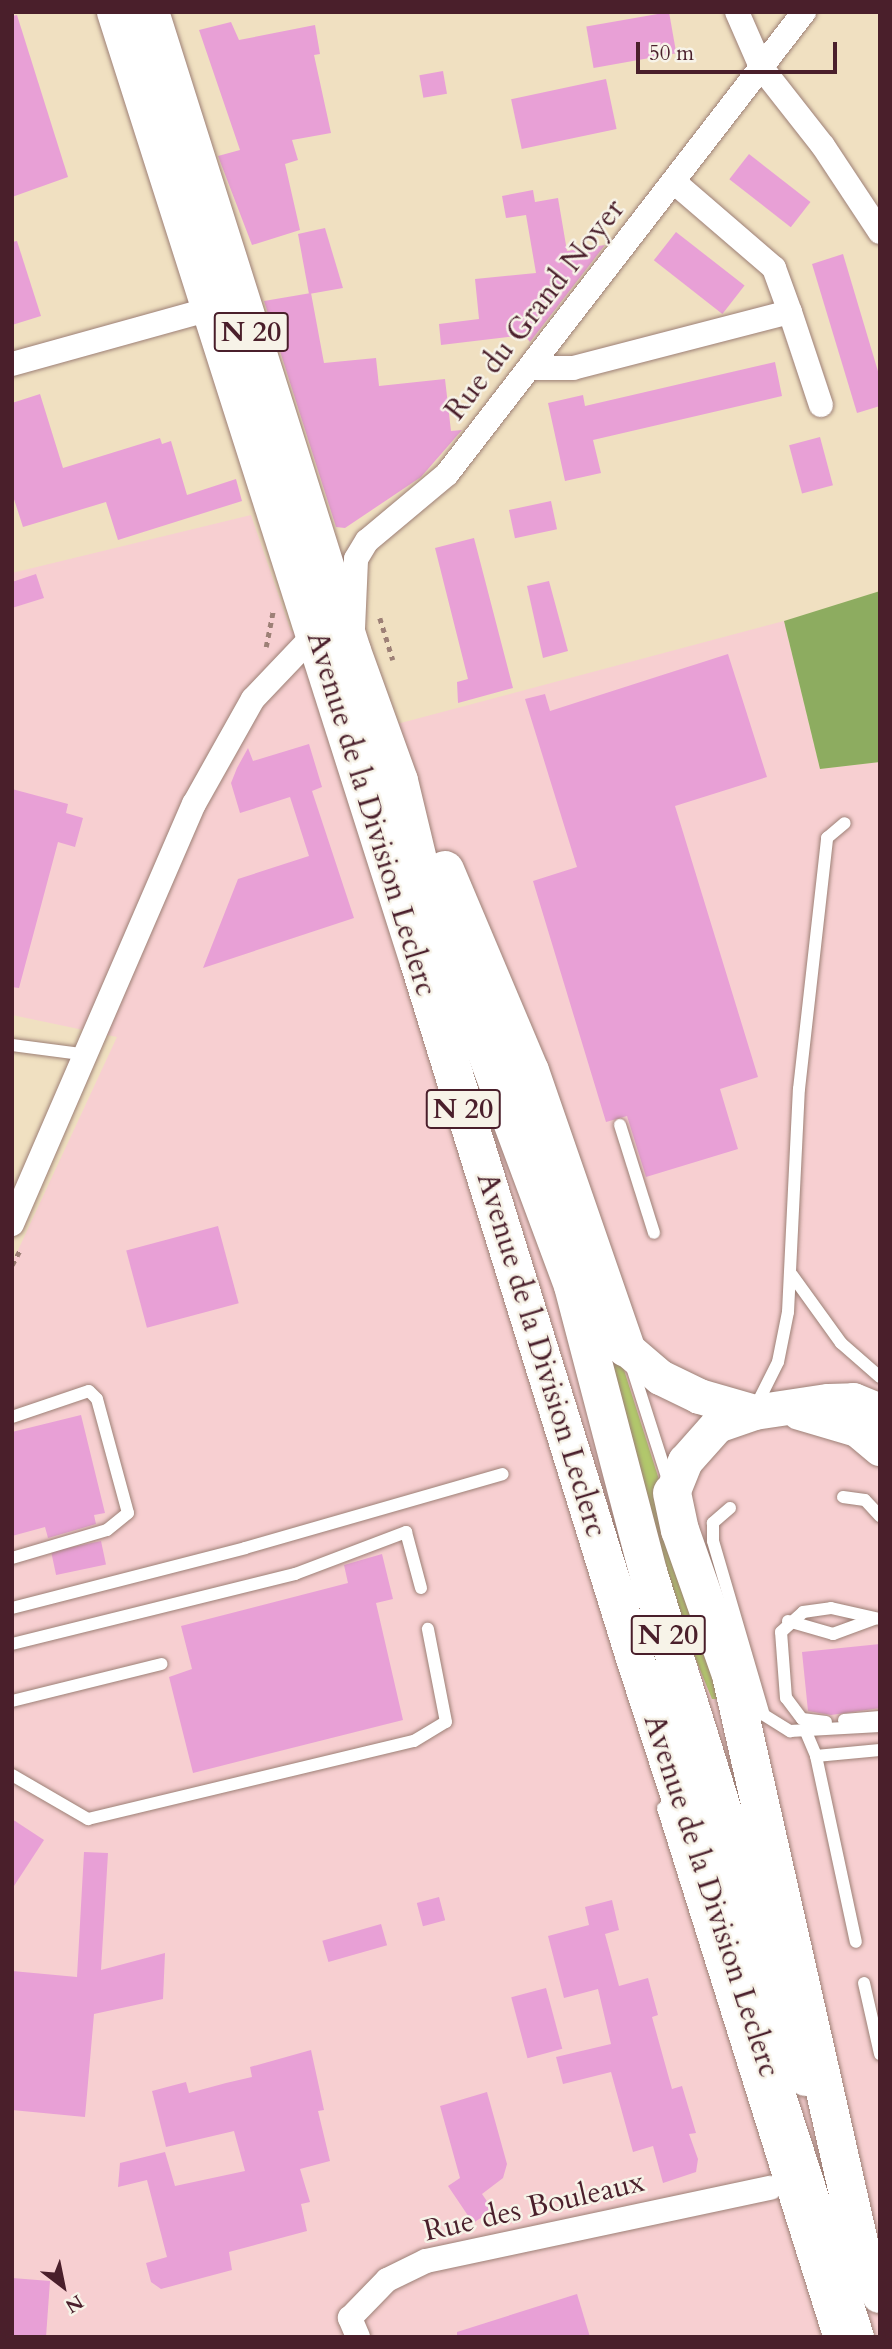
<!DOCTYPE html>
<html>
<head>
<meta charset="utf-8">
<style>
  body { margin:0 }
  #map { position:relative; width:892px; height:2349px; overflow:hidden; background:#f0e0c1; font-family:Cardo,serif }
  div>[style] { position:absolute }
  .built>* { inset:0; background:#f7cfd1 }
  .green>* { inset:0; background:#b2c86c }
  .forest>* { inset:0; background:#8dac60 }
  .building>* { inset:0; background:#e8a0d6; transform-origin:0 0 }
  .path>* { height:4.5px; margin-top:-2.25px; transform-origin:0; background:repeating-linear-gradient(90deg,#9d8076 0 5px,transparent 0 10px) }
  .roads { filter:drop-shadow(0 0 2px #9d8076) drop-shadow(0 0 2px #9d8076) }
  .lane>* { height:12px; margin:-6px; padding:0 6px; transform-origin:6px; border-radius:6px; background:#fff }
  .street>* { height:24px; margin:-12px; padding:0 12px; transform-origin:12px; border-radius:12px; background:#fff }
  .secondary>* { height:35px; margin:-17.5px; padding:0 17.5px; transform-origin:17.5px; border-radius:17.5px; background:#fff }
  .primary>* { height:38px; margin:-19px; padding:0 19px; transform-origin:19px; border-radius:19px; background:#fff }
  .highway>* { height:38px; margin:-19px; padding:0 19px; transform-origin:19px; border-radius:19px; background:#fff }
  span { translate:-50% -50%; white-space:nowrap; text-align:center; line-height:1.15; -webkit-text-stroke:5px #f7f3e8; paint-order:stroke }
  .shield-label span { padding:2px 5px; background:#f7f3e8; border:2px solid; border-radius:5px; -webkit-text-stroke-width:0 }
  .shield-label { font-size:28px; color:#4a1f2b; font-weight:700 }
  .street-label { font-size:30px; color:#4a1f2b }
  .frame { position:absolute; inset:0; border:14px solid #4a1f2b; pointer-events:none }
  .north { position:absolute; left:28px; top:2251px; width:70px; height:70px; -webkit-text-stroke:5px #f7f3e8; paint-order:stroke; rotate:148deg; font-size:19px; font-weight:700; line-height:28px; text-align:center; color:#4a1f2b }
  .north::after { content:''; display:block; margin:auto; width:24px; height:32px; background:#4a1f2b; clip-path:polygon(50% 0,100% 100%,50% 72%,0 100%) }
  .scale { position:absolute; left:636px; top:42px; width:201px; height:32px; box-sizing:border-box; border:4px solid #4a1f2b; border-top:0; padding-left:9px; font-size:21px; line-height:24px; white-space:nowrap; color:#4a1f2b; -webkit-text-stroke:5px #f7f3e8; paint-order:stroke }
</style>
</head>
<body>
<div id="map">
  <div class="built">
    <i style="clip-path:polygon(251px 515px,291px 631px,315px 634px,348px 737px,784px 621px,820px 769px,880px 762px,880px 2337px,12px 2337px,12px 1263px,117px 1037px,12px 1015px,12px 573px)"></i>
  </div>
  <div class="green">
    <i style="clip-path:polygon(579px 1229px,663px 1492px,721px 1699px,712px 1699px,661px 1575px)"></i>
  </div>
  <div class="forest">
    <i style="clip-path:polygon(880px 591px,880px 762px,820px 769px,784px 621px)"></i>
  </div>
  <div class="building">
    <i style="left:669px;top:12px;width:42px;height:84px;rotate:80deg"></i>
    <i style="clip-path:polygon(17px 15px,68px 177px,12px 197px,12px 16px)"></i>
    <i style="clip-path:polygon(231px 22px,239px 40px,315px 25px,320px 54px,314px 55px,331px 133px,292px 140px,298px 160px,285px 164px,300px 230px,252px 245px,218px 156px,240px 150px,199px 30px)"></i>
    <i style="left:443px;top:71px;width:23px;height:24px;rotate:80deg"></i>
    <i style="left:606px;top:79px;width:51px;height:97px;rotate:78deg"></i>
    <i style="left:749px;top:154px;width:78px;height:32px;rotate:38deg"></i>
    <i style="clip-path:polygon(533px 190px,535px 202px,558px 198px,567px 251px,605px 245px,530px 342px,524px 335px,441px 345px,439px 324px,479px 319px,475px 279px,536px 273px,526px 215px,506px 218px,502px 196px)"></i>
    <i style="clip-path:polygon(325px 228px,343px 288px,309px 294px,298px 234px)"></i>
    <i style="left:676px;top:232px;width:87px;height:36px;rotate:38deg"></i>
    <i style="clip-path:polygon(17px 241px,41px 316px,12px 325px,12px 242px)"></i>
    <i style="clip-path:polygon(843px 254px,880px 378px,880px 406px,857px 413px,812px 264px)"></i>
    <i style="clip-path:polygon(311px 293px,324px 363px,376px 358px,379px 386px,445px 379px,451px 431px,462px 430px,421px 477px,345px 528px,336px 527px,264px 301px)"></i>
    <i style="clip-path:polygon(775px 362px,782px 396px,593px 440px,601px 473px,565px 481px,548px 403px,583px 395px,585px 406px)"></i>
    <i style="clip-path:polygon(40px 394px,63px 468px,160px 438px,162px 444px,171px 441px,187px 495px,236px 479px,242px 501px,118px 540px,106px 502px,23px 527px,12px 493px,12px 403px)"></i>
    <i style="left:820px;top:437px;width:50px;height:32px;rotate:75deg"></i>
    <i style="left:551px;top:501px;width:29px;height:43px;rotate:78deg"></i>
    <i style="clip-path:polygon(474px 538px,513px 688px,458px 703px,457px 682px,468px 679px,435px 548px)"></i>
    <i style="clip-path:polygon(36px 574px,44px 598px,12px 608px,12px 582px)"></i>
    <i style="clip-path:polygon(549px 581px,568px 651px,543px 658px,527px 586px)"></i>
    <i style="clip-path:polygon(728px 654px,767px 777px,675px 806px,758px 1077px,720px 1089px,738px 1149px,646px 1177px,627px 1116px,606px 1122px,533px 881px,577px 867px,525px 699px,545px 694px,550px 711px)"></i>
    <i style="clip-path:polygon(309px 744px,322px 787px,312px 791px,354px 918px,203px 968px,238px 879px,309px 856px,290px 797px,240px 813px,231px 783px,237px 768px,248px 748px,253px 761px)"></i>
    <i style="clip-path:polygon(12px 789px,68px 804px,66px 813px,83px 818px,75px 847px,58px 842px,19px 988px,12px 987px)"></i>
    <i style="left:218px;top:1226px;width:80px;height:95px;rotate:75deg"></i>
    <i style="clip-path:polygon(81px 1415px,105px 1513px,94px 1515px,96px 1524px,48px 1538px,45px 1527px,12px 1536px,12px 1432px)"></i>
    <i style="left:101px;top:1541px;width:24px;height:51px;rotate:78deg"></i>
    <i style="clip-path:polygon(382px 1554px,393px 1599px,376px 1603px,403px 1720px,193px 1773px,169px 1677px,192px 1669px,181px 1626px,348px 1583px,344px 1565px)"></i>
    <i style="clip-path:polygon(880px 1644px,880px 1708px,831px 1715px,808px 1711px,802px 1652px)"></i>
    <i style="clip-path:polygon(12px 1819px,44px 1840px,12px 1889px)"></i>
    <i style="clip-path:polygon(84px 1852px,108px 1853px,101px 1970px,165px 1953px,163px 1999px,94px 2014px,85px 2117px,12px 2110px,12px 1971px,77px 1977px)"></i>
    <i style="left:439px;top:1897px;width:24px;height:23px;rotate:75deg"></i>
    <i style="clip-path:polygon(612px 1900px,619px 1930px,605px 1934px,619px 1986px,648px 1978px,658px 2015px,652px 2017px,672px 2089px,682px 2086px,696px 2133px,689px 2134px,698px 2159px,696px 2172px,663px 2183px,653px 2146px,633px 2152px,611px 2072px,563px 2084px,556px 2057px,611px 2044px,598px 1989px,564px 1998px,548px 1936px,589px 1925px,585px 1907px)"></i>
    <i style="left:381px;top:1924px;width:22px;height:61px;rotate:74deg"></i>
    <i style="left:546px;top:1988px;width:63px;height:36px;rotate:75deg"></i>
    <i style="clip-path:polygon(311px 2050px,324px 2110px,318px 2111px,330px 2161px,300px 2169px,310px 2202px,301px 2204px,307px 2231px,229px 2252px,232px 2270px,161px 2289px,151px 2282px,146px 2263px,167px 2257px,147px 2180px,118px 2187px,120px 2163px,165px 2152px,175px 2186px,245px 2171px,234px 2131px,166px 2147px,152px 2091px,186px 2082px,189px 2093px,226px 2083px,252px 2077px,250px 2067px)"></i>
    <i style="clip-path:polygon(487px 2092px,507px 2164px,503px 2178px,482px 2194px,493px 2210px,473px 2223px,448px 2186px,460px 2178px,440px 2106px)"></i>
    <i style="clip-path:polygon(12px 2278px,50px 2281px,46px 2337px,12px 2337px)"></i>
    <i style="clip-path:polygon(577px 2294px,590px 2337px,457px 2337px,457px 2332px)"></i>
  </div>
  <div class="path">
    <i style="left:380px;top:618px;width:44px;rotate:72.8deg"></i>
    <i style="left:266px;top:647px;width:37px;rotate:-79deg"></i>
    <i style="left:12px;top:1265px;width:19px;rotate:-62deg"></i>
  </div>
  <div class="roads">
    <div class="lane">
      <i style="left:12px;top:1045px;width:77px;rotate:7.5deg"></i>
      <i style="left:620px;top:1125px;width:113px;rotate:72.5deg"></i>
      <i style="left:792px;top:1275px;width:84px;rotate:54.2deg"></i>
      <i style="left:841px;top:1343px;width:52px;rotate:41.1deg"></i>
      <i style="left:631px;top:1364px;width:125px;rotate:72.3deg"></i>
      <i style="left:755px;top:1408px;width:51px;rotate:-63.4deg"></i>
      <i style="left:778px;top:1362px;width:51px;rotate:-78.7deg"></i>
      <i style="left:788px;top:1312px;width:223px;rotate:-87.2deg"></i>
      <i style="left:799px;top:1089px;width:253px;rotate:-83.6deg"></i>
      <i style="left:827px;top:838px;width:23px;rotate:-40deg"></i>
      <i style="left:12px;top:1417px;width:81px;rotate:-18.7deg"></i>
      <i style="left:89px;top:1391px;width:11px;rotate:45deg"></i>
      <i style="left:97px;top:1399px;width:118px;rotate:74.8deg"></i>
      <i style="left:128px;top:1513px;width:27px;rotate:141deg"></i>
      <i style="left:107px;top:1530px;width:99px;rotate:163.6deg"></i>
      <i style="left:843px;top:1497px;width:22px;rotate:8deg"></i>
      <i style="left:865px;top:1500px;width:22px;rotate:47deg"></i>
      <i style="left:730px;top:1508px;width:23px;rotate:139deg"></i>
      <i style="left:713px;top:1523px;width:18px;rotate:90deg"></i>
      <i style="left:713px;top:1541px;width:181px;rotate:73.7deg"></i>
      <i style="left:764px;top:1715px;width:31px;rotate:32deg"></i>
      <i style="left:790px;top:1731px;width:90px;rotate:-3.2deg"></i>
      <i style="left:12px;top:1608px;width:241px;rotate:-14.4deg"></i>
      <i style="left:245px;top:1548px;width:268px;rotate:-16deg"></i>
      <i style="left:788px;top:1621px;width:47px;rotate:16.1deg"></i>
      <i style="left:833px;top:1634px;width:44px;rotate:-20.1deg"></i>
      <i style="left:12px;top:1644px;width:292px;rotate:-13.9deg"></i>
      <i style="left:295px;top:1574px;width:119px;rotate:-20.7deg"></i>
      <i style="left:406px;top:1532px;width:58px;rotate:75deg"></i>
      <i style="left:12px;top:1701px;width:154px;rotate:-13.9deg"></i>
      <i style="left:844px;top:1720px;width:36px;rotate:-5deg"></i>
      <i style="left:826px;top:1722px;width:24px;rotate:-173deg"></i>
      <i style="left:802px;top:1719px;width:26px;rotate:-127deg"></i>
      <i style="left:786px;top:1698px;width:66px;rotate:-94.3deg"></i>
      <i style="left:781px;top:1632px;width:30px;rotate:-42deg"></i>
      <i style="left:803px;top:1612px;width:28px;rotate:-8deg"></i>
      <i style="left:831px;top:1608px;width:50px;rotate:12.7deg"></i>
      <i style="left:806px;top:1732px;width:26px;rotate:67deg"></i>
      <i style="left:816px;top:1756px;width:190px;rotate:77.9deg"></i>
      <i style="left:816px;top:1756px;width:64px;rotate:-5.4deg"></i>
      <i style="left:12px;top:1775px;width:88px;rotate:30.1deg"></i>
      <i style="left:88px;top:1819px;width:335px;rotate:-13.5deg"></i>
      <i style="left:414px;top:1741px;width:37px;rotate:-31deg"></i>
      <i style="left:446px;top:1722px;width:95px;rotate:-101deg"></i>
      <i style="left:663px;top:1808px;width:554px;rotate:72.58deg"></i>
      <i style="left:864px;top:1983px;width:73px;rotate:77.3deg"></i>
    </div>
    <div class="street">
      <i style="left:737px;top:12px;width:60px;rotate:66.4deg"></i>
      <i style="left:761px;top:67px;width:100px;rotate:51.9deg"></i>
      <i style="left:823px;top:146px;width:103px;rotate:56.5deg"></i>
      <i style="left:790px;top:312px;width:98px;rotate:71.6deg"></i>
      <i style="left:12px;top:364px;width:205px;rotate:-15.5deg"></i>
      <i style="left:532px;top:368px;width:41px"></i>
      <i style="left:573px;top:368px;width:224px;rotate:-14.5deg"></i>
      <i style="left:790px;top:312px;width:47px;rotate:-110deg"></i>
      <i style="left:774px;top:268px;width:132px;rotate:-139.3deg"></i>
      <i style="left:353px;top:629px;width:70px;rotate:-87.5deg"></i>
      <i style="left:356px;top:559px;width:21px;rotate:-59deg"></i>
      <i style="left:367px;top:541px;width:104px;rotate:-39.9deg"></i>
      <i style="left:447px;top:474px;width:584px;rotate:-52.31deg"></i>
      <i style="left:12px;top:1224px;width:458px;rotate:-66.6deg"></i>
      <i style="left:194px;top:804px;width:120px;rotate:-60.7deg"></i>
      <i style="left:253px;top:699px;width:90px;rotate:-46.4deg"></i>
      <i style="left:358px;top:2337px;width:21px;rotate:-113deg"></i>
      <i style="left:350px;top:2318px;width:53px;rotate:-45.8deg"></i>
      <i style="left:387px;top:2280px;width:43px;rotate:-26deg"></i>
      <i style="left:426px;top:2261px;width:352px;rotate:-12deg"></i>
    </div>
    <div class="secondary">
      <i style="left:626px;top:1348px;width:45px;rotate:40.5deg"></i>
      <i style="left:660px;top:1377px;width:43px;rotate:26deg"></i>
      <i style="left:699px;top:1396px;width:57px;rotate:16.2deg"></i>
      <i style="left:799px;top:1412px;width:60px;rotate:16.3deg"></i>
      <i style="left:857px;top:1429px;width:30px;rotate:40deg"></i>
      <i style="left:672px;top:1493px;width:35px;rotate:-68deg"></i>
      <i style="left:685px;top:1461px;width:48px;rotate:-48.4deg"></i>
      <i style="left:717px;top:1425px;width:39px;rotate:-19deg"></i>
      <i style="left:754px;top:1412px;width:75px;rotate:-8.5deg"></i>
      <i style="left:828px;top:1401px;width:25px;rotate:-2deg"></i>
      <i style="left:853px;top:1400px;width:29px;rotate:22deg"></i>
    </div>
    <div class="primary">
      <i style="left:116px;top:12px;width:997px;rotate:72.31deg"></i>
      <i style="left:150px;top:12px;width:670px;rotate:72.46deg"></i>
      <i style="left:352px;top:651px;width:138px;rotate:70.1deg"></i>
      <i style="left:399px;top:781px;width:107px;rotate:76.5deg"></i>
      <i style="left:424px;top:885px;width:428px;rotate:69.6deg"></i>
      <i style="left:573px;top:1286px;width:299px;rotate:75.3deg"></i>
      <i style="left:649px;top:1575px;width:526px;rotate:72.63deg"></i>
      <i style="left:445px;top:870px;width:218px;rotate:67.1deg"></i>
      <i style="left:530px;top:1071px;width:293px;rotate:70.9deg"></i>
    </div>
    <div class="highway">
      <i style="left:419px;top:962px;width:726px;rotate:72.76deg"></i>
      <i style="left:634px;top:1655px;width:717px;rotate:72.05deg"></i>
      <i style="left:672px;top:1493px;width:38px;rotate:78deg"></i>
      <i style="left:680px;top:1530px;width:154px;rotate:70.6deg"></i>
      <i style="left:731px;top:1675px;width:590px;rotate:77.28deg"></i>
      <i style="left:861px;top:2251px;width:47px;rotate:66.2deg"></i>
    </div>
  </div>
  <div class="shield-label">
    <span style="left:251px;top:332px">N 20</span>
    <span style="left:463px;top:1109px">N 20</span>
    <span style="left:668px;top:1635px">N 20</span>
  </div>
  <div class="street-label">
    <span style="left:535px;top:310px;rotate:-52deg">Rue du Grand Noyer</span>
    <span style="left:371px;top:814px;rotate:73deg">Avenue de la Division Leclerc</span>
    <span style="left:541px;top:1355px;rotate:73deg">Avenue de la Division Leclerc</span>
    <span style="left:711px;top:1896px;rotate:72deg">Avenue de la Division Leclerc</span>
    <span style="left:534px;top:2207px;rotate:-13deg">Rue des Bouleaux</span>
  </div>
  <div class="frame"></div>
  <div class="north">N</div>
  <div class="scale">50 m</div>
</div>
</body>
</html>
